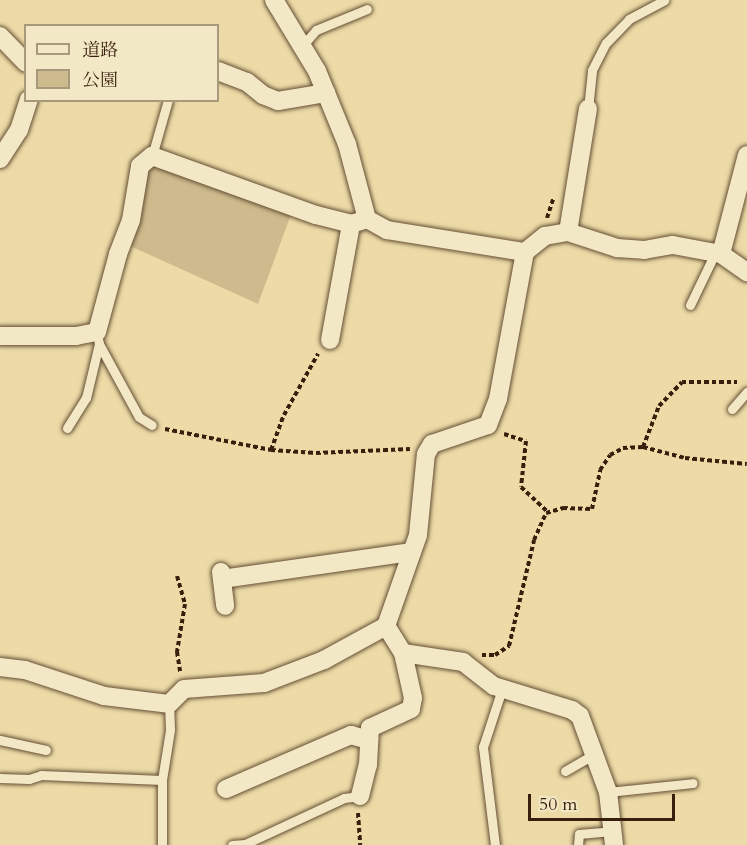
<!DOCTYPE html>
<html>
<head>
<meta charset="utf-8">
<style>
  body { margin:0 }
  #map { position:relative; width:747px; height:845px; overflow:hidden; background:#ecdba7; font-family:Cardo,"Noto Serif JP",serif }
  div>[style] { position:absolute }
  .green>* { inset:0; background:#cdbb8d }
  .path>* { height:4px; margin-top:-2px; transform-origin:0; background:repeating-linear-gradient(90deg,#381f0d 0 4.5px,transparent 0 7.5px) }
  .roads { filter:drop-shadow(0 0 2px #654e34) drop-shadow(0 0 2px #654e34) }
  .service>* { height:9px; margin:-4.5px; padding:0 4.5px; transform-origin:4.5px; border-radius:4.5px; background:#f3e8c6 }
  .minor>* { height:18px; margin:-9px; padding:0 9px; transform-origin:9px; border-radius:9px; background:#f3e8c6 }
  span { translate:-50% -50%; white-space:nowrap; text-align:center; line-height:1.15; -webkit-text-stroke:4.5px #f3e8c6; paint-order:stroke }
  .legend { position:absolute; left:24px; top:24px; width:195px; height:78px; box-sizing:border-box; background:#f3e8c6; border:2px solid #a8987c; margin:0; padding:8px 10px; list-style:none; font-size:18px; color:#381f0d }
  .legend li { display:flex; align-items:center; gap:12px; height:30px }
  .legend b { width:30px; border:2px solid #a8987c }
  .scale { position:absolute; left:528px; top:794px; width:147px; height:27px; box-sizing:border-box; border:3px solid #381f0d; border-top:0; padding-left:8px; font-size:18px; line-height:21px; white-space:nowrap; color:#381f0d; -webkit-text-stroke:4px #f3e8c6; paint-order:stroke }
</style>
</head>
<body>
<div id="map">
  <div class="green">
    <i style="clip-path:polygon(156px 165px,292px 212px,258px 304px,128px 245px,146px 171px)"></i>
  </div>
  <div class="path">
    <i style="left:547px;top:218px;width:20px;rotate:-72deg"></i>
    <i style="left:165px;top:429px;width:108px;rotate:11.2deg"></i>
    <i style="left:271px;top:450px;width:45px;rotate:3.8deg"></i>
    <i style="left:316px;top:453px;width:94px;rotate:-2.4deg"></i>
    <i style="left:504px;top:434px;width:23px;rotate:18deg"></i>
    <i style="left:526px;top:441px;width:46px;rotate:96.2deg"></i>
    <i style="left:521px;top:487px;width:37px;rotate:43deg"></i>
    <i style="left:643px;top:447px;width:44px;rotate:-68.7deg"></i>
    <i style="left:659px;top:406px;width:33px;rotate:-46deg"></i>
    <i style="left:682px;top:382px;width:55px"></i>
    <i style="left:271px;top:450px;width:37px;rotate:-70deg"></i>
    <i style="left:284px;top:415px;width:70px;rotate:-60.9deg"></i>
    <i style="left:177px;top:576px;width:29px;rotate:74deg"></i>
    <i style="left:185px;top:604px;width:49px;rotate:99.5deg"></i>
    <i style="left:177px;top:652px;width:20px;rotate:81deg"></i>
    <i style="left:482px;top:655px;width:13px"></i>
    <i style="left:495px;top:655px;width:17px;rotate:-33deg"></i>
    <i style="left:509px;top:646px;width:109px;rotate:-76.7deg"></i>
    <i style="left:534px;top:540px;width:30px;rotate:-66deg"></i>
    <i style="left:546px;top:513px;width:18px;rotate:-16deg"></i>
    <i style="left:563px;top:508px;width:29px;rotate:2deg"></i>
    <i style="left:592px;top:509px;width:40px;rotate:-78deg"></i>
    <i style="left:600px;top:470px;width:18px;rotate:-56deg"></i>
    <i style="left:610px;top:455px;width:15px;rotate:-28deg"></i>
    <i style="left:623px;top:448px;width:20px;rotate:-3deg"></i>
    <i style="left:643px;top:447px;width:43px;rotate:14.7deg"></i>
    <i style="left:685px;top:458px;width:62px;rotate:5.5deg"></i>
    <i style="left:358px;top:813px;width:32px;rotate:86deg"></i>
  </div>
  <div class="roads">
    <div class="service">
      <i style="left:303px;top:45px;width:20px;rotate:-49deg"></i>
      <i style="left:316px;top:30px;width:55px;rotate:-22.4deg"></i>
      <i style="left:588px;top:109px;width:39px;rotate:-84deg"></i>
      <i style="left:592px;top:70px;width:30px;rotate:-63deg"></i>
      <i style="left:606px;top:43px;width:33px;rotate:-46deg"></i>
      <i style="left:629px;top:19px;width:40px;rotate:-28deg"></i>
      <i style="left:152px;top:156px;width:58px;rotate:-74.1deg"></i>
      <i style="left:690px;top:305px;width:58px;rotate:-64.3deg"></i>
      <i style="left:97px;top:332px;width:12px;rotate:81deg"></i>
      <i style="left:99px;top:344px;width:83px;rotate:61.3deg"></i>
      <i style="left:139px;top:417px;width:15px;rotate:32deg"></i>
      <i style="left:732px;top:409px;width:23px;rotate:-49deg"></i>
      <i style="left:67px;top:428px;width:36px;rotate:-58deg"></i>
      <i style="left:86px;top:398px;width:56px;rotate:-76.5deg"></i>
      <i style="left:0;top:740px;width:47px;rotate:12.3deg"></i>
      <i style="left:565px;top:771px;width:34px;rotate:-30deg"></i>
      <i style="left:0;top:778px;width:29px;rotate:2deg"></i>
      <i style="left:29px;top:779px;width:13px;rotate:-18deg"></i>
      <i style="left:41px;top:775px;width:121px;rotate:2.4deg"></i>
      <i style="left:608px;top:792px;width:85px;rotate:-6deg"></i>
      <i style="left:162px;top:845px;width:65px;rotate:-90deg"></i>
      <i style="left:162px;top:780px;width:51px;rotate:-80.9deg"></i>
      <i style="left:170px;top:730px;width:26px;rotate:-92deg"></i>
      <i style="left:232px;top:845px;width:13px;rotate:-4deg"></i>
      <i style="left:245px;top:844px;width:109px;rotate:-24.9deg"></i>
      <i style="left:344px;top:798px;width:16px;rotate:-7deg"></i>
      <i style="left:495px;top:845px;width:99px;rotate:-97deg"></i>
      <i style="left:483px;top:747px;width:61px;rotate:-71.9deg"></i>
      <i style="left:578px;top:845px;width:11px;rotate:-85deg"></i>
      <i style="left:579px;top:834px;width:33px;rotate:-5deg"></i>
    </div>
    <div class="minor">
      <i style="left:274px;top:0;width:83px;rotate:58.8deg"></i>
      <i style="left:317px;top:71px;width:79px;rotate:67.7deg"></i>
      <i style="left:347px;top:144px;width:78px;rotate:75.1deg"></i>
      <i style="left:367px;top:219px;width:23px;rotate:29deg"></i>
      <i style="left:387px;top:230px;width:140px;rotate:9.1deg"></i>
      <i style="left:0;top:36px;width:37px;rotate:46deg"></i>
      <i style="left:218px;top:71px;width:31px;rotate:21deg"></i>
      <i style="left:247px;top:82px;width:21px;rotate:39deg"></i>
      <i style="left:263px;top:95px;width:16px;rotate:22deg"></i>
      <i style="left:278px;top:101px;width:49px;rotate:-9.5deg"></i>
      <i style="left:0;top:159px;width:35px;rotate:-57deg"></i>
      <i style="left:19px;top:130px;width:32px;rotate:-72deg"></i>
      <i style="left:568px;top:232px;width:125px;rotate:-80.8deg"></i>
      <i style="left:721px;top:254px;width:102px;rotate:-75.3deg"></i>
      <i style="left:0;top:336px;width:76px"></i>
      <i style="left:76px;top:336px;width:21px;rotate:-11deg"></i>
      <i style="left:97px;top:332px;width:81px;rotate:-74.9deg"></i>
      <i style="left:118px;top:254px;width:36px;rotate:-69deg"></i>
      <i style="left:131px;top:220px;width:55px;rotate:-80.5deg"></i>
      <i style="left:140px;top:166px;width:16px;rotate:-40deg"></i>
      <i style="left:152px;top:156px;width:174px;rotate:19.8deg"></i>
      <i style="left:316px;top:215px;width:36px;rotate:14deg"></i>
      <i style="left:351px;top:224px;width:17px;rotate:-17deg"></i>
      <i style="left:330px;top:340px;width:118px;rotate:-79.7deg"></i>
      <i style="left:221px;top:572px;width:34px;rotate:83deg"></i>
      <i style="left:222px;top:579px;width:192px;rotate:-8.1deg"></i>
      <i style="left:403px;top:653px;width:61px;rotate:8.5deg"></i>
      <i style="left:463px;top:662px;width:39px;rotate:38deg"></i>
      <i style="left:494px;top:686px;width:82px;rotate:17.1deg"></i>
      <i style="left:572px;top:710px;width:10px;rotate:37deg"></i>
      <i style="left:580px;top:716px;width:81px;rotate:69.8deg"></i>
      <i style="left:608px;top:792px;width:53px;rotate:83.5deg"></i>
      <i style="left:0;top:667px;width:25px;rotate:7deg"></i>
      <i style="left:25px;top:670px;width:83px;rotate:18.2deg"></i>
      <i style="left:104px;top:696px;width:65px;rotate:7deg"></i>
      <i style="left:169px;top:704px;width:21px;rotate:-45deg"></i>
      <i style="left:184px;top:689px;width:80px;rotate:-4.3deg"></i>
      <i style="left:264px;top:683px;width:64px;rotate:-21deg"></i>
      <i style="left:324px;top:660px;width:71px;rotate:-28.7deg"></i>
      <i style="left:226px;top:789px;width:136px;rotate:-23.4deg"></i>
      <i style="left:351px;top:735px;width:19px;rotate:16deg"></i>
      <i style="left:360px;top:796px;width:32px;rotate:-76deg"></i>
      <i style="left:368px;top:765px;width:37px;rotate:-87deg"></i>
      <i style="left:370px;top:728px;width:45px;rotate:-24.9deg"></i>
      <i style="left:411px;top:709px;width:11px;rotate:-80deg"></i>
      <i style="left:413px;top:698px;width:46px;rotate:-102.5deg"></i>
      <i style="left:403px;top:653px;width:32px;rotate:-122deg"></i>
      <i style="left:386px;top:626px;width:96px;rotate:-70.6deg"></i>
      <i style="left:418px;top:535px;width:81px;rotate:-84.4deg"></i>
      <i style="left:426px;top:454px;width:12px;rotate:-59deg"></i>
      <i style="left:432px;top:444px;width:59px;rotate:-18.7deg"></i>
      <i style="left:488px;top:425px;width:28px;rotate:-69deg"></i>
      <i style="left:498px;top:399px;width:149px;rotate:-79.6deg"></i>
      <i style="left:525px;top:252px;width:26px;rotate:-39deg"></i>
      <i style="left:545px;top:236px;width:23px;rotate:-10deg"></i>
      <i style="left:568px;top:232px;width:52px;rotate:18.1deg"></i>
      <i style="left:617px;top:248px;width:27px;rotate:4deg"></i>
      <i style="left:644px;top:250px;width:29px;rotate:-10deg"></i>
      <i style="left:673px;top:245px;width:49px;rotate:10.6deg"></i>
      <i style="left:721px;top:254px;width:32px;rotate:35deg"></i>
    </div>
  </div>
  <ul class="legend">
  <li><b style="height:8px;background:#f3e8c6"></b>道路</li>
  <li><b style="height:16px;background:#cdbb8d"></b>公園</li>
  </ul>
  <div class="scale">50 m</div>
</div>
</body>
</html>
